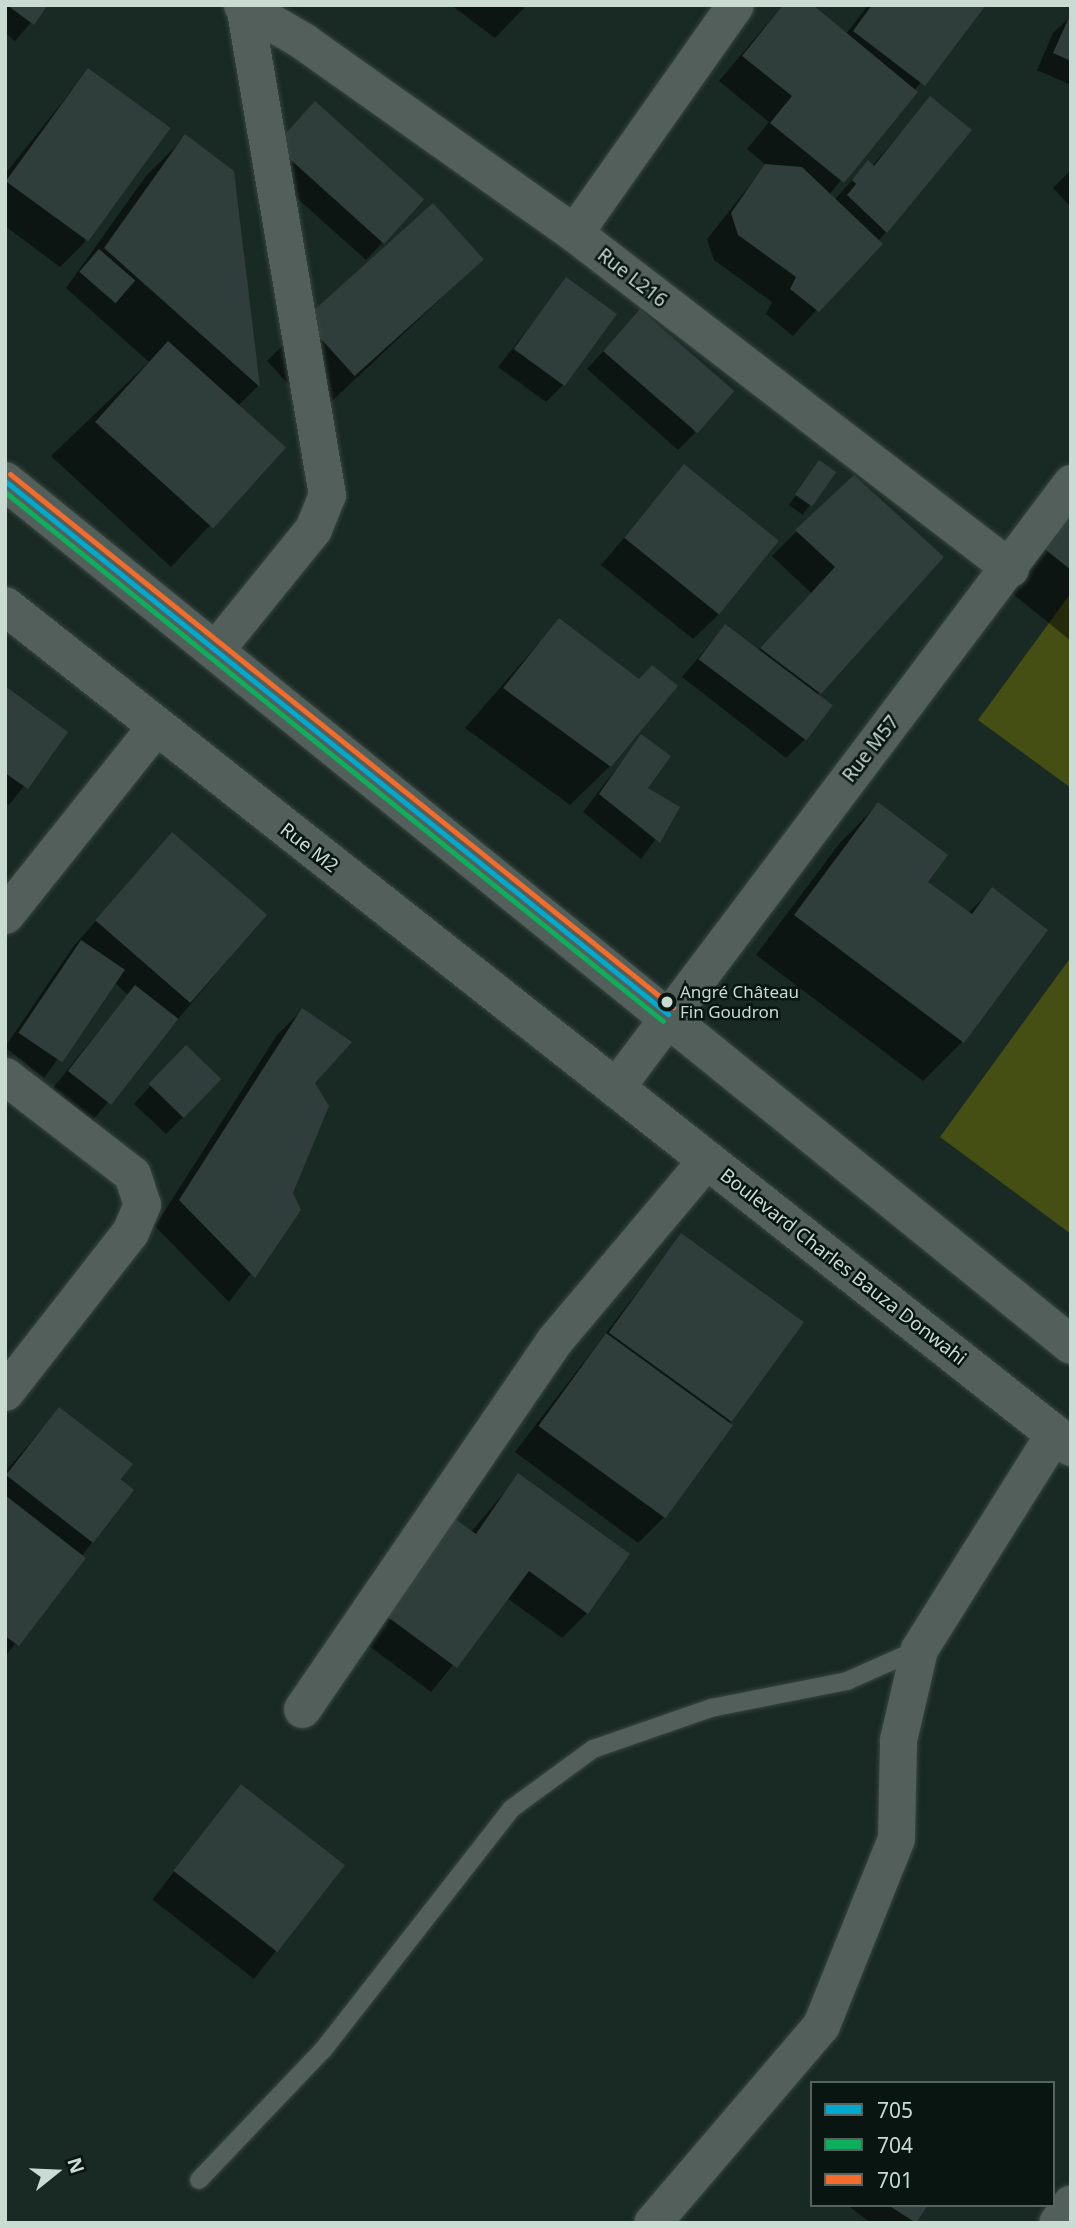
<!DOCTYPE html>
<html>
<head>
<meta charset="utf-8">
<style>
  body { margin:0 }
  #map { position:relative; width:1076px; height:2228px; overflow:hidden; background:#192923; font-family:"Noto Sans",sans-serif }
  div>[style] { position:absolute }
  .green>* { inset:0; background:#464f13 }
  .shadow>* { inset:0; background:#0007; transform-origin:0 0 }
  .building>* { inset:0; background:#2f3e3a; transform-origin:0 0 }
  .roads { filter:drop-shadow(0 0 2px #384540) drop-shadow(0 0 2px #384540) }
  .lane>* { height:18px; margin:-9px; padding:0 9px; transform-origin:9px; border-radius:9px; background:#535f5a }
  .street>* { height:37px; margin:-18.5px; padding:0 18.5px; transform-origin:18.5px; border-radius:18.5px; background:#535f5a }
  .secondary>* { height:38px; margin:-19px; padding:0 19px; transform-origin:19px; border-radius:19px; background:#535f5a }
  .bus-1>* { height:5px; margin:-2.5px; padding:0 2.5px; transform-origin:2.5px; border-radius:2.5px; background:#00a9ce }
  .bus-2>* { height:5px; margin:-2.5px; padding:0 2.5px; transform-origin:2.5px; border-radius:2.5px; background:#0daf5c }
  .bus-3>* { height:5px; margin:-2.5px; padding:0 2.5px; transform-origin:2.5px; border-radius:2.5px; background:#f36c2b }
  .dots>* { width:19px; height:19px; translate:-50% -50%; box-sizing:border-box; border:4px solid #081510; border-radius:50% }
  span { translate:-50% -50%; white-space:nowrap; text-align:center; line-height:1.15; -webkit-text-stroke:5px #081510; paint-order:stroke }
  .bus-label { font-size:17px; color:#cadbd4 }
  .left { translate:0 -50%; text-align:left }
  .street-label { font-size:19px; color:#cadbd4 }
  .frame { position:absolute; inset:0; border:7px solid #cadbd4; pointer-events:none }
  .legend { position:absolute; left:810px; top:2081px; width:245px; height:126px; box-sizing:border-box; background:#081510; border:2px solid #56645e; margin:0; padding:9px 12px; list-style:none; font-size:21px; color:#cadbd4 }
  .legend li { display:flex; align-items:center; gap:14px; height:35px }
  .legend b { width:35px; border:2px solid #56645e }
  .north { position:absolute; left:21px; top:2137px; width:70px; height:70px; -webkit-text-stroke:5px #081510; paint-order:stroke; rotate:72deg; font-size:19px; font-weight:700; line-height:28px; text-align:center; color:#cadbd4 }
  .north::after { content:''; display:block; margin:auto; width:24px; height:32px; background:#cadbd4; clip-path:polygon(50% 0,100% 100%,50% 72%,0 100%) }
</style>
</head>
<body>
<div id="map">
  <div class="green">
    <i style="clip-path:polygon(1071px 593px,1071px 788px,978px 720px)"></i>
    <i style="clip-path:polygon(1071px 957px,1071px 1234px,940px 1137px)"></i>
  </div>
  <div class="shadow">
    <i style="clip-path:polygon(5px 5px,46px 5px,15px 41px,5px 33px)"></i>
    <i style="clip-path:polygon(451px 5px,527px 5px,495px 38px)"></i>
    <i style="clip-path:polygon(783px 5px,846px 34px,868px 5px,984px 5px,829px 195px,834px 200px,868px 163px,872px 166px,931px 98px,886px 232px,793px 336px,766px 314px,772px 302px,714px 260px,707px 239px,766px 165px,747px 149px,769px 122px,719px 81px)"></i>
    <i style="clip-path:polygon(1071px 16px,1071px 85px,1037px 70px,1053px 33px)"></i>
    <i style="clip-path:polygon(88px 70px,85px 242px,60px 267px,5px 226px,5px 174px)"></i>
    <i style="clip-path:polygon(298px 121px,383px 242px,366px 260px,259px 164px)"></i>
    <i style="clip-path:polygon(185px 137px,232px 172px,258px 386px,237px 407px,282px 448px,171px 567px,51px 456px,149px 362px,66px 288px,146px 176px)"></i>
    <i style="clip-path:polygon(1071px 170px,1071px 207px,1053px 188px)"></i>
    <i style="clip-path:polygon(482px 260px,317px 415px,267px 361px,306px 322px)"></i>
    <i style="clip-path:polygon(566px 280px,563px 385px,546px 402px,498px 367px)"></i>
    <i style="clip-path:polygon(640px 311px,695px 433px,678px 450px,587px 369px)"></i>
    <i style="left:820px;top:462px;width:17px;height:53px;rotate:36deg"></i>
    <i style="clip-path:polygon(684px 467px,718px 615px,693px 639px,601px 565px)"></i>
    <i style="clip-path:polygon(1071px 499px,1071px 641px,1003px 586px)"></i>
    <i style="clip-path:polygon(797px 531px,942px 558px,816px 697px,804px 740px,786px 758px,682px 677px,725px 626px,757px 651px,811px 593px,772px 556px)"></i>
    <i style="clip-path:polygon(559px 620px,610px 766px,570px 805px,465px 728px)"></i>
    <i style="clip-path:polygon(5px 688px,66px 733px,9px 805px,5px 802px)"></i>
    <i style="clip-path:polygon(641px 736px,646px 788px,678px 808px,641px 859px,583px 812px)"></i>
    <i style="clip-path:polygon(878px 804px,926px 882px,968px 913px,992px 890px,1045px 930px,962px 1042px,923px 1081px,756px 955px,839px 844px)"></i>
    <i style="clip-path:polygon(172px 834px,266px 915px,92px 1121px,52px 1089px,128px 995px,114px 982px,44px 1078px,5px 1047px,73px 947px)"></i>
    <i style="clip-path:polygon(302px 1010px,291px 1193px,299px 1210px,229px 1302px,155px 1226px,277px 1035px)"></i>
    <i style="clip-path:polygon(169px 1065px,183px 1117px,166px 1134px,134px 1104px)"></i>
    <i style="clip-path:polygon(681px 1235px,800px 1323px,663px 1518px,638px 1543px,515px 1452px)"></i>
    <i style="clip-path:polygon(59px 1410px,132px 1490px,5px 1657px,5px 1472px)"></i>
    <i style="clip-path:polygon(519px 1475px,587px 1613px,562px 1638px,507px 1598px,431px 1692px,361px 1640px,431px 1546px,456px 1521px,471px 1532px)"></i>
    <i style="left:241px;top:1786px;width:129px;height:144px;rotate:38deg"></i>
    <i style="clip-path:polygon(847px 2205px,926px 2205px,914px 2223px,871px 2223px)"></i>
  </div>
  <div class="building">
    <i style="clip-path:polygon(7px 5px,48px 5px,34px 25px)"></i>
    <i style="clip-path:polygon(783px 5px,813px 5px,918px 92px,844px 183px,770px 123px,792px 96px,742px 56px)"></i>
    <i style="clip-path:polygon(872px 5px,986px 5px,925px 86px,853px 31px)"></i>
    <i style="clip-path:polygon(1071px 13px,1071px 61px,1053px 53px)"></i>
    <i style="left:88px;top:68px;width:102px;height:140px;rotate:36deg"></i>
    <i style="clip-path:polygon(930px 96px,972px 130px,887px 233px,847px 195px,856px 184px,852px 180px,868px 160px,874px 166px)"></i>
    <i style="left:315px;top:101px;width:147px;height:60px;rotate:42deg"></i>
    <i style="clip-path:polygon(185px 134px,234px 171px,260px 387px,104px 248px)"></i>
    <i style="clip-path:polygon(765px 164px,802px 167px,883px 244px,819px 312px,790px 289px,796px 277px,738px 235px,731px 213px)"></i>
    <i style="left:433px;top:203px;width:76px;height:174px;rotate:48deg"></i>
    <i style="left:99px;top:249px;width:48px;height:30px;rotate:41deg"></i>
    <i style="left:566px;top:277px;width:63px;height:89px;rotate:36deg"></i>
    <i style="left:640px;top:309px;width:125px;height:56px;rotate:41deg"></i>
    <i style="left:168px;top:341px;width:159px;height:109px;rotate:42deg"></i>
    <i style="left:819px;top:460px;width:21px;height:42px;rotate:35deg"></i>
    <i style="left:684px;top:464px;width:122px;height:95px;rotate:39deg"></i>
    <i style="clip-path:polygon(854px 475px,944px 557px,821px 694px,760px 648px,835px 567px,795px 530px)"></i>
    <i style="clip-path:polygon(1071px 507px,1071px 570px,1041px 546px)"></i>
    <i style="clip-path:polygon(559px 618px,639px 679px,652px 665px,678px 686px,611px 767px,503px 688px)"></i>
    <i style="left:725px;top:624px;width:135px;height:44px;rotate:37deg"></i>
    <i style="clip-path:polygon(5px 686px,68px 732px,28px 789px,5px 773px)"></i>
    <i style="clip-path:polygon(641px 734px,671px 756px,648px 788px,680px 807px,660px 843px,599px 794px)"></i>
    <i style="clip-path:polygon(878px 802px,948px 855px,928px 882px,972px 914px,992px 887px,1048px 930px,964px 1043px,794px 915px)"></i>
    <i style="left:172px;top:832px;width:126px;height:117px;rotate:41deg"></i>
    <i style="left:81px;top:940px;width:53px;height:112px;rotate:34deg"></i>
    <i style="left:135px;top:985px;width:55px;height:109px;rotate:38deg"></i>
    <i style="clip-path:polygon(302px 1008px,352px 1042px,315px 1083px,329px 1106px,293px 1193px,301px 1210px,255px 1278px,179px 1200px)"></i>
    <i style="left:186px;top:1045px;width:49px;height:54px;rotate:44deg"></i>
    <i style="left:681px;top:1233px;width:152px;height:123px;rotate:36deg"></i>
    <i style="left:606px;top:1333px;width:157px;height:115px;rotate:36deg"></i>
    <i style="clip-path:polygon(59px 1407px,133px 1464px,121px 1479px,134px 1490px,93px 1543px,6px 1475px)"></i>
    <i style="clip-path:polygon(518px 1473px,630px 1554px,588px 1614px,529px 1571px,457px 1668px,385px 1615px,455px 1519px,476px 1534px)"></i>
    <i style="clip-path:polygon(5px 1495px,86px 1558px,19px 1646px,5px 1636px)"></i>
    <i style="left:241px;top:1784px;width:132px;height:110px;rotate:38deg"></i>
    <i style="clip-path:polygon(888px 2205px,928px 2205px,916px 2223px)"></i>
  </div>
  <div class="roads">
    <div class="lane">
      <i style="left:199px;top:2180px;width:180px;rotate:-46.4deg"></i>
      <i style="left:323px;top:2050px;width:306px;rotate:-52deg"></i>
      <i style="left:511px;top:1809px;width:102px;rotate:-36.2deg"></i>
      <i style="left:593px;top:1749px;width:125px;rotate:-19.2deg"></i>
      <i style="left:711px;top:1708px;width:139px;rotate:-11.2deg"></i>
      <i style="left:847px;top:1681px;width:79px;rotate:-24deg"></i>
    </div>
    <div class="street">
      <i style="left:242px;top:5px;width:71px;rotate:30.5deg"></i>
      <i style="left:303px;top:41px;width:332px;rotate:35.3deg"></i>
      <i style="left:574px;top:233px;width:550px;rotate:37.54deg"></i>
      <i style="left:574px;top:233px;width:279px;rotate:-54.8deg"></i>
      <i style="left:215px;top:650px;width:156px;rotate:-51deg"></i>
      <i style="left:313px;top:529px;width:37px;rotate:-68deg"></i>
      <i style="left:327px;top:495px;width:494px;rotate:-99.6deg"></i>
      <i style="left:5px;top:915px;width:241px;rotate:-51.4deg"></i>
      <i style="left:5px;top:1076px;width:160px;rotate:37.7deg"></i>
      <i style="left:132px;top:1174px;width:32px;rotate:72deg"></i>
      <i style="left:142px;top:1204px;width:30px;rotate:113deg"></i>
      <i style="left:130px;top:1232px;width:203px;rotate:128deg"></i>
      <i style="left:615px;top:1088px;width:758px;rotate:-52.99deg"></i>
      <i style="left:302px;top:1709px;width:445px;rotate:-55.6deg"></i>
      <i style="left:553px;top:1342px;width:238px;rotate:-49.9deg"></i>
      <i style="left:652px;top:2223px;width:260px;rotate:-49.5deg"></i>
      <i style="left:821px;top:2025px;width:201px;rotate:-68.1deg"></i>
      <i style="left:896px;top:1838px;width:98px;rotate:-88.8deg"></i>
      <i style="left:898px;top:1740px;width:93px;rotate:-77deg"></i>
      <i style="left:919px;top:1649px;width:254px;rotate:-57.9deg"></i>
      <i style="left:1057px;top:2223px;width:24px;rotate:-55deg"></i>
    </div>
    <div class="secondary">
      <i style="left:5px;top:481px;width:1372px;rotate:39.02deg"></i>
      <i style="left:5px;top:606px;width:1358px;rotate:38.27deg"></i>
    </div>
  </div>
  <div class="bus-1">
    <i style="left:5px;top:481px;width:851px;rotate:38.8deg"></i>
  </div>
  <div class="bus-2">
    <i style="left:5px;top:492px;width:844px;rotate:38.8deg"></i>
  </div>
  <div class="bus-3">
    <i style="left:10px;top:474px;width:851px;rotate:38.8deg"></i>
  </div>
  <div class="dots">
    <i style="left:667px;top:1002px;background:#cadbd4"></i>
  </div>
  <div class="bus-label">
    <span class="left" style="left:680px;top:1002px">Angré Château<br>Fin Goudron</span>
  </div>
  <div class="street-label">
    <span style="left:632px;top:278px;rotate:38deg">Rue L216</span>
    <span style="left:871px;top:749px;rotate:-52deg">Rue M57</span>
    <span style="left:309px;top:848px;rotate:38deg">Rue M2</span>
    <span style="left:843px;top:1267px;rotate:38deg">Boulevard Charles Bauza Donwahi</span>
  </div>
  <div class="frame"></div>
  <ul class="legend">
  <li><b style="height:9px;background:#00a9ce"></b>705</li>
  <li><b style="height:9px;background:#0daf5c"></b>704</li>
  <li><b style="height:9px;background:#f36c2b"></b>701</li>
  </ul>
  <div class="north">N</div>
</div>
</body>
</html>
